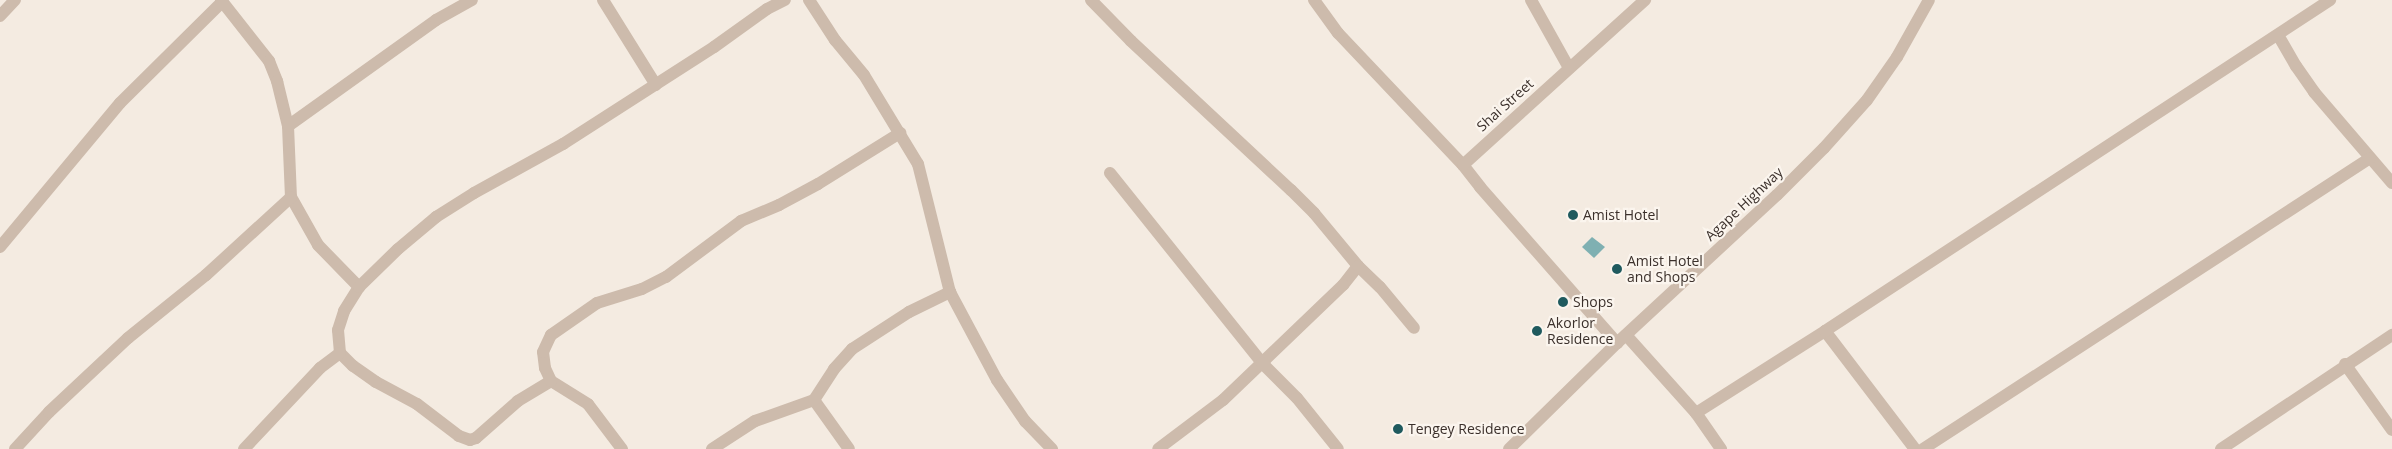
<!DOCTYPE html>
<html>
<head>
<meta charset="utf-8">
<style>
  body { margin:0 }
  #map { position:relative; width:2392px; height:449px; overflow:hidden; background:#f4ebe1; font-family:"Open Sans",sans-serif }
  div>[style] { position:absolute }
  .water>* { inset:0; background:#7fb0b2 }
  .minor>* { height:12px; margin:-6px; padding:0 6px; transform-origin:6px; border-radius:6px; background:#cdbbac }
  .dots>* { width:14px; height:14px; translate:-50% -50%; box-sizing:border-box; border:2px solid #fbf5ee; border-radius:50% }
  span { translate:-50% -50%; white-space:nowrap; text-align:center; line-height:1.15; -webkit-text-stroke:4.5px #fbf5ee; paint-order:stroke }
  .street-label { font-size:14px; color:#3b302b }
  .poi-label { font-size:14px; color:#3b302b }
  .left { translate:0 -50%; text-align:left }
</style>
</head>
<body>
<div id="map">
  <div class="water">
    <i style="clip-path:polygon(1592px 237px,1605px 247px,1594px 258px,1582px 247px)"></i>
  </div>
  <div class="minor">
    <i style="left:221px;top:0;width:78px;rotate:51.8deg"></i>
    <i style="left:269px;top:61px;width:22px;rotate:68deg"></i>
    <i style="left:277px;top:81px;width:46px;rotate:76.3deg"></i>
    <i style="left:288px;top:126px;width:71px;rotate:87.6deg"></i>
    <i style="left:291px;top:197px;width:55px;rotate:60.6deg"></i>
    <i style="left:318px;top:245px;width:59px;rotate:45.7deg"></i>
    <i style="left:603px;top:0;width:100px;rotate:58.1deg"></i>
    <i style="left:809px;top:0;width:48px;rotate:57deg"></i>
    <i style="left:835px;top:40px;width:45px;rotate:50.4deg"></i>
    <i style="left:864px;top:75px;width:104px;rotate:58.8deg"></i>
    <i style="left:918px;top:164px;width:132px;rotate:76deg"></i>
    <i style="left:950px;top:292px;width:100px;rotate:61.9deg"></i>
    <i style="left:997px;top:380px;width:50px;rotate:55.7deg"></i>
    <i style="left:1025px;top:421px;width:39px;rotate:46deg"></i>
    <i style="left:1091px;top:0;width:57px;rotate:45.7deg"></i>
    <i style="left:1131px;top:41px;width:219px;rotate:43deg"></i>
    <i style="left:1291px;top:190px;width:33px;rotate:45deg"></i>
    <i style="left:1314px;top:213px;width:69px;rotate:50.3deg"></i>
    <i style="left:1358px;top:266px;width:24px;rotate:128deg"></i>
    <i style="left:1343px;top:285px;width:166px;rotate:136.2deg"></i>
    <i style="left:1223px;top:400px;width:81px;rotate:143deg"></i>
    <i style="left:1314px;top:0;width:41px;rotate:54deg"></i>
    <i style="left:1338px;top:33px;width:182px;rotate:46.6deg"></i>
    <i style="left:1463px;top:165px;width:28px;rotate:52deg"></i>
    <i style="left:1480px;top:187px;width:208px;rotate:48.7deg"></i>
    <i style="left:1531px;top:0;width:78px;rotate:60.8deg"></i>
    <i style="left:0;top:16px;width:22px;rotate:-47deg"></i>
    <i style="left:2278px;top:35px;width:36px;rotate:60deg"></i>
    <i style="left:2296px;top:66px;width:32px;rotate:55deg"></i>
    <i style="left:2314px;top:92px;width:120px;rotate:49.4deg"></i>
    <i style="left:288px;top:126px;width:182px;rotate:-35.6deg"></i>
    <i style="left:436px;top:20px;width:41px;rotate:-29.1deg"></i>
    <i style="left:1463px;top:165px;width:246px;rotate:-42.2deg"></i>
    <i style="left:1110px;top:173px;width:243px;rotate:51.3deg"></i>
    <i style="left:1262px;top:363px;width:49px;rotate:45deg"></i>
    <i style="left:1297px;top:398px;width:65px;rotate:51.2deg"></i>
    <i style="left:0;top:247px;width:187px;rotate:-50.2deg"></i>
    <i style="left:120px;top:103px;width:144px;rotate:-44.7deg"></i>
    <i style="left:1358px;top:266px;width:30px;rotate:44deg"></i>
    <i style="left:1380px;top:287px;width:53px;rotate:50.3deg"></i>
    <i style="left:1825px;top:331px;width:148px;rotate:52.7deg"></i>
    <i style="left:1626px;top:335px;width:105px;rotate:48.1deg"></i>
    <i style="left:1696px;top:413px;width:44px;rotate:55.2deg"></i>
    <i style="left:2345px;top:364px;width:81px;rotate:54.5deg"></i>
    <i style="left:551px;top:381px;width:39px;rotate:149deg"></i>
    <i style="left:518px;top:401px;width:56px;rotate:138.6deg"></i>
    <i style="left:476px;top:438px;width:6px;rotate:162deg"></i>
    <i style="left:470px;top:440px;width:12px;rotate:-160deg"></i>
    <i style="left:459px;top:436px;width:53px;rotate:-142.7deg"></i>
    <i style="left:417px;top:404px;width:47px;rotate:-151.8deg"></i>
    <i style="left:376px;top:382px;width:28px;rotate:-145deg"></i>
    <i style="left:353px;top:366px;width:18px;rotate:-135deg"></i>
    <i style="left:340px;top:353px;width:23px;rotate:-95deg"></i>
    <i style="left:338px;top:330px;width:20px;rotate:-72deg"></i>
    <i style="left:344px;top:311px;width:28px;rotate:-58deg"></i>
    <i style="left:359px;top:287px;width:54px;rotate:-44.3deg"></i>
    <i style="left:398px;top:249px;width:50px;rotate:-40.1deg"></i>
    <i style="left:436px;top:217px;width:45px;rotate:-32.3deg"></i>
    <i style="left:474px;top:193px;width:102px;rotate:-28.8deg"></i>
    <i style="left:563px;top:144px;width:179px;rotate:-32.7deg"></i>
    <i style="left:714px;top:47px;width:65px;rotate:-35.6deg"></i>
    <i style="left:767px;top:9px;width:20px;rotate:-27deg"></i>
    <i style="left:814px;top:400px;width:60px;rotate:54.5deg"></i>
    <i style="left:1696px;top:413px;width:153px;rotate:-32.4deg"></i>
    <i style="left:1825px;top:331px;width:604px;rotate:-33.24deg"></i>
    <i style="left:15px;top:449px;width:50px;rotate:-47.4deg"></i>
    <i style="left:49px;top:412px;width:108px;rotate:-43.1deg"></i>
    <i style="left:128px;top:338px;width:100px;rotate:-38.9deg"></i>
    <i style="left:206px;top:275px;width:115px;rotate:-42.5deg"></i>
    <i style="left:244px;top:449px;width:111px;rotate:-46.8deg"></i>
    <i style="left:320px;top:368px;width:25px;rotate:-37deg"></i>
    <i style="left:622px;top:449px;width:56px;rotate:-127.1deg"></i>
    <i style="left:588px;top:404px;width:44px;rotate:-148.1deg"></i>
    <i style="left:551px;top:381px;width:14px;rotate:-115deg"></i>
    <i style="left:545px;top:368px;width:16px;rotate:-97deg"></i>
    <i style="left:543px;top:352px;width:19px;rotate:-65deg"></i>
    <i style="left:551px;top:335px;width:56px;rotate:-34.8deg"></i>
    <i style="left:597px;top:303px;width:47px;rotate:-17.3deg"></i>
    <i style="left:642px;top:289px;width:27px;rotate:-27deg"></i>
    <i style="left:666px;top:277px;width:94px;rotate:-36.7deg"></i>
    <i style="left:741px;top:221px;width:41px;rotate:-22.8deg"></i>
    <i style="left:779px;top:205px;width:44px;rotate:-28.3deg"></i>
    <i style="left:818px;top:184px;width:97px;rotate:-31.9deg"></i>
    <i style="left:712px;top:449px;width:51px;rotate:-33.1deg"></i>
    <i style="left:755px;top:421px;width:63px;rotate:-19.6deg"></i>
    <i style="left:814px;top:400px;width:37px;rotate:-57deg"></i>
    <i style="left:834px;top:369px;width:27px;rotate:-48deg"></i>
    <i style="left:852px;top:349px;width:68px;rotate:-33deg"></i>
    <i style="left:909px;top:312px;width:46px;rotate:-26deg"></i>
    <i style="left:1509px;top:449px;width:151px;rotate:-44.5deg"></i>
    <i style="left:1617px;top:343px;width:218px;rotate:-42.8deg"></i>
    <i style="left:1777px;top:195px;width:66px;rotate:-45deg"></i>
    <i style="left:1824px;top:148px;width:64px;rotate:-48.1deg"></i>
    <i style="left:1867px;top:100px;width:52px;rotate:-55.1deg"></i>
    <i style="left:1897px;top:57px;width:65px;rotate:-60.7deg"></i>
    <i style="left:1923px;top:449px;width:533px;rotate:-33.06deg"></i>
    <i style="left:2221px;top:449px;width:206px;rotate:-33.7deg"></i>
  </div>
  <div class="dots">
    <i style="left:1573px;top:215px;background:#1f5a5e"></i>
    <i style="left:1617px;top:269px;background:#1f5a5e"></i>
    <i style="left:1563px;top:302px;background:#1f5a5e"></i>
    <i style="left:1537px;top:331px;background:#1f5a5e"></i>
    <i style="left:1398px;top:429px;background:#1f5a5e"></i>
  </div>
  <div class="street-label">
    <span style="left:1505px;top:105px;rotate:-42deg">Shai Street</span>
    <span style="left:1744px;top:204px;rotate:-43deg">Agape Highway</span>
  </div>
  <div class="poi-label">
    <span class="left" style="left:1583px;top:215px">Amist Hotel</span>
    <span class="left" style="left:1627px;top:269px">Amist Hotel<br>and Shops</span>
    <span class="left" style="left:1573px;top:302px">Shops</span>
    <span class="left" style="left:1547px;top:331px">Akorlor<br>Residence</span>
    <span class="left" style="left:1408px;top:429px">Tengey Residence</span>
  </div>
</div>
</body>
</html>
